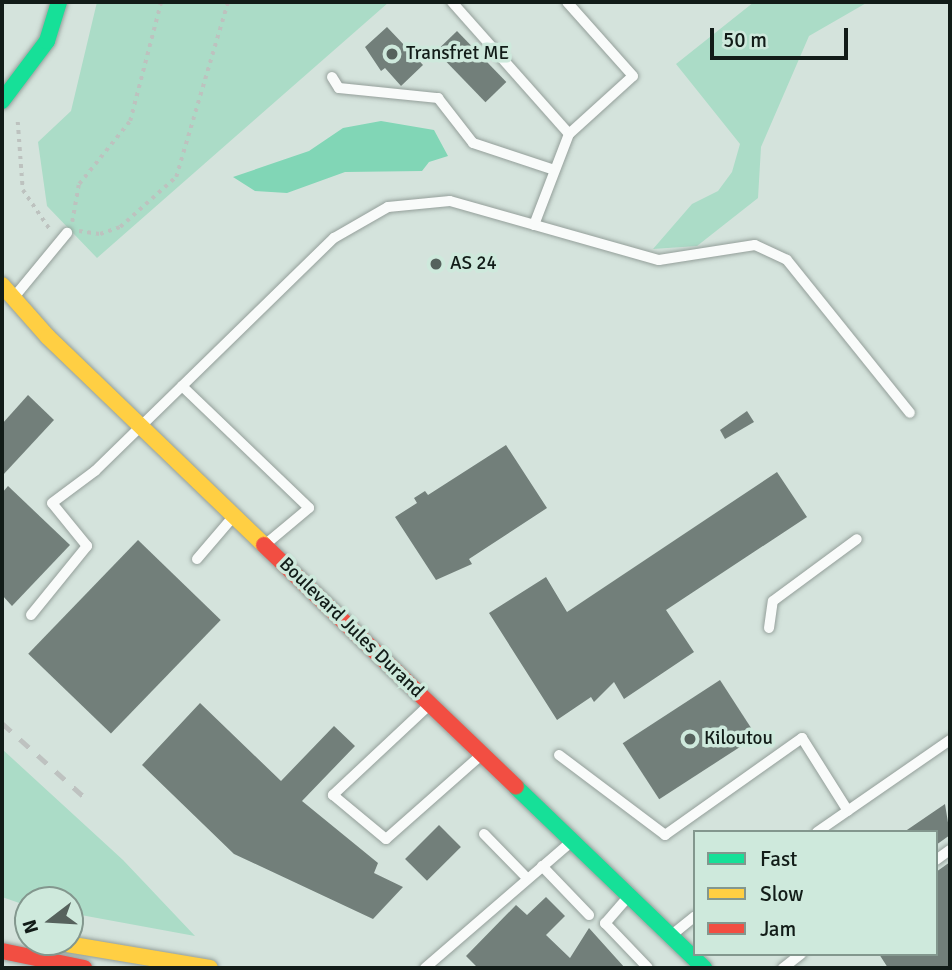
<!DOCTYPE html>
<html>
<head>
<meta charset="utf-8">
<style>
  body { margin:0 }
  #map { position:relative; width:952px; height:970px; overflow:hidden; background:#d4e3dc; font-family:Signika,sans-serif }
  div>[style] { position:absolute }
  .green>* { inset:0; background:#abdcc7 }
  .water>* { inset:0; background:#81d6b6 }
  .building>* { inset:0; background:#727f7a; transform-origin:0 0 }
  .path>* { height:3.5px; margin-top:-1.75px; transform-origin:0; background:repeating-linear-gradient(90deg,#bdc2bf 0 3.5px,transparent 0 8.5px) }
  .roads { filter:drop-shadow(0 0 2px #949f9a) drop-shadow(0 0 2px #949f9a) }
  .lane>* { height:10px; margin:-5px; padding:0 5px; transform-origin:5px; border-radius:5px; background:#f9fbfa }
  .fast>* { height:16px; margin:-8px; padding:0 8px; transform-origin:8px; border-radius:8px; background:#16e098 }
  .slow>* { height:16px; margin:-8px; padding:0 8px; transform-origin:8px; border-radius:8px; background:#ffcf43 }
  .jam>* { height:16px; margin:-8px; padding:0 8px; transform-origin:8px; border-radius:8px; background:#f24e42 }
  .rail>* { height:5px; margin-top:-2.5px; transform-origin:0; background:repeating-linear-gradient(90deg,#bec2c0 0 12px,transparent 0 24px) }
  .dots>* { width:19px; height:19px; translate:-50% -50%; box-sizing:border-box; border:4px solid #cee9dc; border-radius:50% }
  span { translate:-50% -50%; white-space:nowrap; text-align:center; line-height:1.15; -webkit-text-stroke:7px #cee9dc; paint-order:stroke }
  .poi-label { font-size:19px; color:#121c18 }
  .left { translate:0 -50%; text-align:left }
  .street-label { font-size:19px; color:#121c18 }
  .frame { position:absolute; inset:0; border:4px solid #121c18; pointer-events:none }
  .legend { position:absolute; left:693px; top:830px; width:245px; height:126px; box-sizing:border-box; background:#cee9dc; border:2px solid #83978e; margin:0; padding:9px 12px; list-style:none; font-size:21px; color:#121c18 }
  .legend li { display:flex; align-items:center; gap:14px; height:35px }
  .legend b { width:35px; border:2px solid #83978e }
  .north { position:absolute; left:14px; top:886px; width:70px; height:70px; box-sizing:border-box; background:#cee9dc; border:2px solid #83978e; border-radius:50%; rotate:253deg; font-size:19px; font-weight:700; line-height:28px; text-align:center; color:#121c18 }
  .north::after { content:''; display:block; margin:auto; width:24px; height:32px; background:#56625d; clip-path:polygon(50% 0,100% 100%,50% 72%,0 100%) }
  .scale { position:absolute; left:710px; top:28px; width:138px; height:32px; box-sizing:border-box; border:4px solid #121c18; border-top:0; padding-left:9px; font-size:21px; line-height:24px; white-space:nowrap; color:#121c18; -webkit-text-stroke:5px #cee9dc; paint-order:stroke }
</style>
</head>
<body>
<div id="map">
  <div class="green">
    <i style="clip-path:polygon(97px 2px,389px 2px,97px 258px,47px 206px,38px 142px,71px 111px)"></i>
    <i style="clip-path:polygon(754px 2px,868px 2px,809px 36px,761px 147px,758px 198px,697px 246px,653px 249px,692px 204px,718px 191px,732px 172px,740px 144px,676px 64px)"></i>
    <i style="clip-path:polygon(2px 749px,123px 860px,195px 936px,70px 913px,70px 900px,28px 900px,28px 906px,2px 897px)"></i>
  </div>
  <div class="water">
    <i style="clip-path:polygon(381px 121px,434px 130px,448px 156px,429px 162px,422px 171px,345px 172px,287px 193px,255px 191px,233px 177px,309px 151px,343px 128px)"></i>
  </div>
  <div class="building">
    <i style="clip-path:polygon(387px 27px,423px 65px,401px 86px,385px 68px,381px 71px,365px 47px)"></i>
    <i style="left:457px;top:31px;width:71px;height:29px;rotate:46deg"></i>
    <i style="clip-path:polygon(28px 395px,54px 420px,2px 476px,2px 424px)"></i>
    <i style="clip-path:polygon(747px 411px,754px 422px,725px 439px,720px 430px)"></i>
    <i style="clip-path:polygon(506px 445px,547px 508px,469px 559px,472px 564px,436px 580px,395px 517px,417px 503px,414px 498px,425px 491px,428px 495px)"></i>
    <i style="clip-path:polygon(777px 472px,807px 517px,666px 610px,694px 652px,624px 699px,614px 682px,594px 702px,591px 697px,557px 720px,489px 613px,546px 577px,567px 612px)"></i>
    <i style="clip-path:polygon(8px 486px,70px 545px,12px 606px,2px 595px,2px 493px)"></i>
    <i style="left:138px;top:540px;width:115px;height:158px;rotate:44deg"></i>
    <i style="left:720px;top:680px;width:67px;height:116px;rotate:57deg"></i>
    <i style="clip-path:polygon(200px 703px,281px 781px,334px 726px,355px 746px,302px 801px,378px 863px,374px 873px,403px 887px,373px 919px,234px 854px,142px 765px)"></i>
    <i style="clip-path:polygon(945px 804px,950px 835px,936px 845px,936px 832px,904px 832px)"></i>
    <i style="left:439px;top:825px;width:31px;height:48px;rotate:45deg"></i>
    <i style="clip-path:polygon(950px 862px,950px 968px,888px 968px,879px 954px,936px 954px,936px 872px)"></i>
    <i style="clip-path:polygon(546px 897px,565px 916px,546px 935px,570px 958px,589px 928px,625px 968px,478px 968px,466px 956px,516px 905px,527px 915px)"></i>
  </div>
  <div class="path">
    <i style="left:18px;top:122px;width:68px;rotate:85.8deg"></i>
    <i style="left:23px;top:190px;width:50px;rotate:55.7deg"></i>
    <i style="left:72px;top:222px;width:39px;rotate:-80deg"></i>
    <i style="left:79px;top:184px;width:81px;rotate:-51deg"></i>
    <i style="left:130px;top:121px;width:123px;rotate:-75.4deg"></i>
    <i style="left:79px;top:231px;width:21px;rotate:8deg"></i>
    <i style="left:100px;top:234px;width:21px;rotate:-19deg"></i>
    <i style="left:120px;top:227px;width:75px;rotate:-41.8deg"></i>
    <i style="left:176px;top:177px;width:183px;rotate:-73.5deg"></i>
  </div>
  <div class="roads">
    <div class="lane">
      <i style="left:452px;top:2px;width:176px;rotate:48.4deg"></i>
      <i style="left:332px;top:77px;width:13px;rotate:58deg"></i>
      <i style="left:339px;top:88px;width:100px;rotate:5.8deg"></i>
      <i style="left:438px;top:98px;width:57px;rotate:52.1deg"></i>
      <i style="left:473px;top:143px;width:85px;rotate:18.4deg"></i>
      <i style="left:534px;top:225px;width:97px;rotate:-69deg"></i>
      <i style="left:569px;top:134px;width:86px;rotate:-42.2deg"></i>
      <i style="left:633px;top:76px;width:99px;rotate:-131.7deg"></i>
      <i style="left:15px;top:296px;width:82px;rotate:-50.5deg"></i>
      <i style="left:182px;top:386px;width:176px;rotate:43.8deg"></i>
      <i style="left:309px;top:508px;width:56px;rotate:140.1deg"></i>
      <i style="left:197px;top:559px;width:54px;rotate:-49.5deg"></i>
      <i style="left:31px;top:615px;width:89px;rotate:-50.9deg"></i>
      <i style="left:87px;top:546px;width:55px;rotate:-129.1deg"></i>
      <i style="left:52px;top:503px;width:54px;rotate:-36.7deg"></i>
      <i style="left:95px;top:471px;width:334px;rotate:-44.3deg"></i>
      <i style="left:334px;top:238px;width:62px;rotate:-29.9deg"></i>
      <i style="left:388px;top:207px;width:62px;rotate:-5.5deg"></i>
      <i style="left:450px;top:201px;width:217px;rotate:15.8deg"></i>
      <i style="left:659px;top:260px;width:97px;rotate:-8.9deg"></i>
      <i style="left:755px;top:245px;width:35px;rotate:25deg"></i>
      <i style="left:787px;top:260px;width:196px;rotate:51.2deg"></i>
      <i style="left:769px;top:628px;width:27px;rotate:-82deg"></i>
      <i style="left:773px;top:601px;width:104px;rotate:-36.4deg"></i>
      <i style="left:427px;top:707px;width:129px;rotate:136.9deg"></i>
      <i style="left:333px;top:795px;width:69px;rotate:39.7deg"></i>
      <i style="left:386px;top:839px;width:125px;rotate:-41.4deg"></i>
      <i style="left:559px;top:755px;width:133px;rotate:37deg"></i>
      <i style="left:665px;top:835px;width:168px;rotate:-35.3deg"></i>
      <i style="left:802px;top:738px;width:86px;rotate:57.8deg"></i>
      <i style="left:817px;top:832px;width:162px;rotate:-34.7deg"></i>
      <i style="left:484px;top:834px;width:62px;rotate:45.7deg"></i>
      <i style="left:936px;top:860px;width:17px;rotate:-36deg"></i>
      <i style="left:542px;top:866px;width:68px;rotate:46.2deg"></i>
      <i style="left:628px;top:897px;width:35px;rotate:131deg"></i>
      <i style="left:605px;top:923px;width:62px;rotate:46.3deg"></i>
      <i style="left:673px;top:934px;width:28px;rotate:-39deg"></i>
      <i style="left:425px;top:968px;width:193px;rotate:-40.8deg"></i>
      <i style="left:783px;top:968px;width:23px;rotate:-38deg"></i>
    </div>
    <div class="fast">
      <i style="left:2px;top:101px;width:75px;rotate:-53.1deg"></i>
      <i style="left:47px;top:41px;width:41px;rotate:-72.9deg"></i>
      <i style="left:516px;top:787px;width:261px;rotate:43.9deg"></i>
    </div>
    <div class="slow">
      <i style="left:2px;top:285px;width:69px;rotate:48.5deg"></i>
      <i style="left:48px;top:337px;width:300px;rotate:43.9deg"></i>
      <i style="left:55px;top:942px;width:157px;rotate:9.5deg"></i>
    </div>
    <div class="jam">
      <i style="left:264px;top:545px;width:349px;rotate:43.8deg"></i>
      <i style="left:2px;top:951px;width:84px;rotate:11.7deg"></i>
    </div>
  </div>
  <div class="rail">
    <i style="left:2px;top:723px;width:109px;rotate:42deg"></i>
  </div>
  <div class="dots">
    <i style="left:392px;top:54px;background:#56625d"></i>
    <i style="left:436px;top:264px;background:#56625d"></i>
    <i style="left:690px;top:739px;background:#56625d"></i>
  </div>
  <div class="poi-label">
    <span class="left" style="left:406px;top:54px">Transfret ME</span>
    <span class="left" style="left:450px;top:264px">AS 24</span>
    <span class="left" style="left:704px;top:739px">Kiloutou</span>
  </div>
  <div class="street-label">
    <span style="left:351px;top:628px;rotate:44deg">Boulevard Jules Durand</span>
  </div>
  <div class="frame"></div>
  <ul class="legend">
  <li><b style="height:9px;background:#16e098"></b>Fast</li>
  <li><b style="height:9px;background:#ffcf43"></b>Slow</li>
  <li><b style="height:9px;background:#f24e42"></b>Jam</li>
  </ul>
  <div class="north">N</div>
  <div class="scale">50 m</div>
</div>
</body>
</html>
